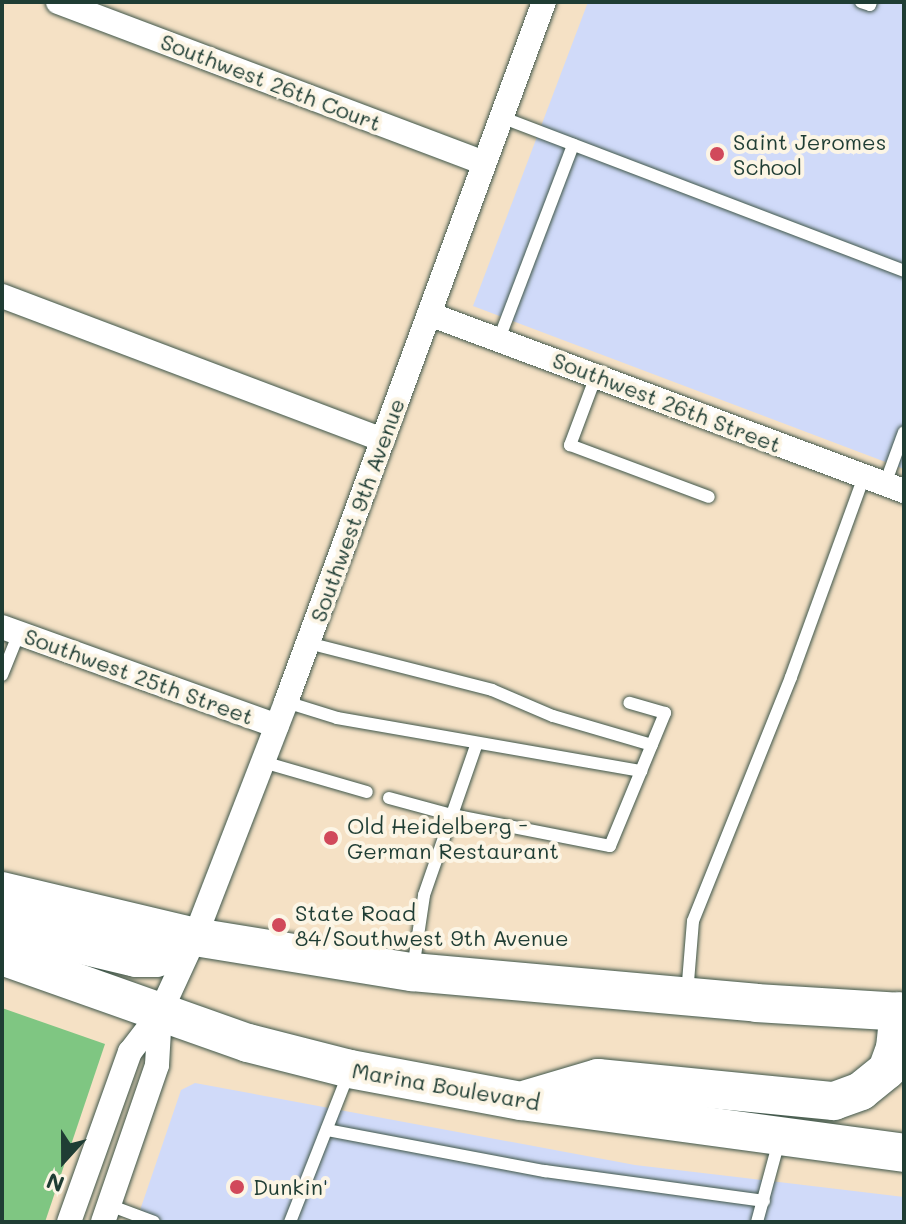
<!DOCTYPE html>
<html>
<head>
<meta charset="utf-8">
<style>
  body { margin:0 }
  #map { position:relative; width:906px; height:1224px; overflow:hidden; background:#f5e1c5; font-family:Mali,sans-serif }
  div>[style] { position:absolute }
  .built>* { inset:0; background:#d0daf9 }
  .green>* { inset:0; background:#7fc682 }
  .roads { filter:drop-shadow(0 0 2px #3f564a) drop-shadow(0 0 2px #3f564a) }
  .lane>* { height:12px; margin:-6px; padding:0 6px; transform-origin:6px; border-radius:6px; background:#fff }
  .street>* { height:24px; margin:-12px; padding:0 12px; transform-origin:12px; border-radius:12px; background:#fff }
  .primary>* { height:38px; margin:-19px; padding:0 19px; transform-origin:19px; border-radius:19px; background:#fff }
  .dots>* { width:22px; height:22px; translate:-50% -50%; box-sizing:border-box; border:4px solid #fcf5e5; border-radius:50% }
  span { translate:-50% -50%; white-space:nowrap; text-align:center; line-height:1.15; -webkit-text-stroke:8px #fcf5e5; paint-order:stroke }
  .street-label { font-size:22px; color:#1f3d34 }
  .poi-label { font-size:22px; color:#1f3d34 }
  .left { translate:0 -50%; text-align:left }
  .frame { position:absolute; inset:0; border:4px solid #1f3d34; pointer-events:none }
  .north { position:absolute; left:24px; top:1120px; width:80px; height:80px; -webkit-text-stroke:6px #fcf5e5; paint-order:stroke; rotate:201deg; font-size:22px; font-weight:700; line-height:32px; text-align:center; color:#1f3d34 }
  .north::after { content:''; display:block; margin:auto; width:28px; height:36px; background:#1f3d34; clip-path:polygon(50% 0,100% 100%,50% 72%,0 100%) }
</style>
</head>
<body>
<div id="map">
  <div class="built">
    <i style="clip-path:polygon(588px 2px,904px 2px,904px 469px,473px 306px)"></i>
    <i style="clip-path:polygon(195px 1083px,635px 1165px,904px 1197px,904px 1222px,136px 1222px,181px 1090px)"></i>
  </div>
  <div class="green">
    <i style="clip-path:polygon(2px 1008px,105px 1044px,45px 1222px,2px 1222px)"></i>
  </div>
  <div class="roads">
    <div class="lane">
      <i style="left:861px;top:2px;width:9px;rotate:18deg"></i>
      <i style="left:870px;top:5px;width:3px;rotate:-72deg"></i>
      <i style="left:501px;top:117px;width:431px;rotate:20.9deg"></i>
      <i style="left:499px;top:339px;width:208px;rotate:-69.1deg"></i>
      <i style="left:596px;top:376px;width:74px;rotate:110.6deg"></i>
      <i style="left:570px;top:445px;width:148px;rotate:20.5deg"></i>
      <i style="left:885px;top:484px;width:55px;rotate:-69.9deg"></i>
      <i style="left:308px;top:643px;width:190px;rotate:14.3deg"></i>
      <i style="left:492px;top:690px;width:66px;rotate:23.1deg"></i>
      <i style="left:553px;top:716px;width:103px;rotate:16.3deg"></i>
      <i style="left:2px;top:675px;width:45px;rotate:-68deg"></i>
      <i style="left:286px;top:702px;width:53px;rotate:17.4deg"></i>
      <i style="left:337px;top:718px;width:309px;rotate:9.9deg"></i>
      <i style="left:641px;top:771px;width:63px;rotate:-67.5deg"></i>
      <i style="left:665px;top:713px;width:37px;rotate:-164deg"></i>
      <i style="left:263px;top:762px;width:108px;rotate:16.1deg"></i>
      <i style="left:389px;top:798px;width:65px;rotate:15.1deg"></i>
      <i style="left:452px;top:815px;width:161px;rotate:11.1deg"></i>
      <i style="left:610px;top:846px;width:81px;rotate:-67.5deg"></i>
      <i style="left:413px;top:969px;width:75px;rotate:-81.5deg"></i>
      <i style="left:424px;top:895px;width:161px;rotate:-70.8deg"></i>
      <i style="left:687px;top:994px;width:73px;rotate:-85.3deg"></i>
      <i style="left:693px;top:921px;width:263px;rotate:-68.1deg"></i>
      <i style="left:791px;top:677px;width:214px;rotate:-70deg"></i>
      <i style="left:327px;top:1130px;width:222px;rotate:10.7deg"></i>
      <i style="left:545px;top:1171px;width:221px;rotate:7.8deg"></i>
      <i style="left:109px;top:1205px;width:48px;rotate:20.7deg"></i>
      <i style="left:290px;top:1222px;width:161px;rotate:-68.5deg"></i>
      <i style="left:757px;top:1222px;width:84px;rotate:-74.8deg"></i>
    </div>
    <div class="street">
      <i style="left:58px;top:2px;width:455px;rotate:20.7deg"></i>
      <i style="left:2px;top:296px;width:407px;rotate:20.7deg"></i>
      <i style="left:429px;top:314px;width:507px;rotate:20.44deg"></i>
      <i style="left:2px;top:627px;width:292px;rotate:19.8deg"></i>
      <i style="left:69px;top:1222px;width:181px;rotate:-70.3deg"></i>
      <i style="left:130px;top:1052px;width:49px;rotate:-52.4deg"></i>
      <i style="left:160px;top:1013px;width:84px;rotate:-65.3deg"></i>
      <i style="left:195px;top:937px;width:252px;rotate:-68.8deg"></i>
      <i style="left:286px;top:702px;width:746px;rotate:-69.77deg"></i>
      <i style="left:103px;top:1222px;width:166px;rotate:-71deg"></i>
      <i style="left:157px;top:1065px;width:52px;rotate:-86.7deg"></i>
    </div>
    <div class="primary">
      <i style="left:2px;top:891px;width:198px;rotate:13.4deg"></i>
      <i style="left:195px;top:937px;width:220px;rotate:9.2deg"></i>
      <i style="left:412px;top:972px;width:345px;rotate:5.1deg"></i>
      <i style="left:756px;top:1003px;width:148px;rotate:3.5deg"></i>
      <i style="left:2px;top:926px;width:138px;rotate:13.4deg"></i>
      <i style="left:136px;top:958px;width:20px"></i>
      <i style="left:156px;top:958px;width:44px;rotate:-28.3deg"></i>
      <i style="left:2px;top:956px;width:261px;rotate:19.5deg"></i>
      <i style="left:248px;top:1043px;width:105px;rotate:14.3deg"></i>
      <i style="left:350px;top:1069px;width:174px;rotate:10.6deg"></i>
      <i style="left:521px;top:1101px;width:387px;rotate:7.7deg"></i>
      <i style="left:527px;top:1099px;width:74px;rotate:-16.5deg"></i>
      <i style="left:598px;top:1078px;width:237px;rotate:5.6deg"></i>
      <i style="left:834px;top:1101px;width:29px;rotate:-20deg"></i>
      <i style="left:861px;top:1091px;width:33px;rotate:-39deg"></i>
      <i style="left:887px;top:1070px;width:23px;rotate:-70deg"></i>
      <i style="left:895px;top:1048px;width:37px;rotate:-84deg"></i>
    </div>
  </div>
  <div class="dots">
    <i style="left:717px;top:154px;background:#d1495b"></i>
    <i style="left:331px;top:838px;background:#d1495b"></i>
    <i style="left:279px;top:925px;background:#d1495b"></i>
    <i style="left:237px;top:1187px;background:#d1495b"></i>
  </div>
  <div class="street-label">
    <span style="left:271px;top:82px;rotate:21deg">Southwest 26th Court</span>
    <span style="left:667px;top:402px;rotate:21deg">Southwest 26th Street</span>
    <span style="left:357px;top:510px;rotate:-70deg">Southwest 9th Avenue</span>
    <span style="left:139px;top:676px;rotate:20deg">Southwest 25th Street</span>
    <span style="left:446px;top:1086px;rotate:10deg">Marina Boulevard</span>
  </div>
  <div class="poi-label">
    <span class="left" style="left:733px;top:154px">Saint Jeromes<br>School</span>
    <span class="left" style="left:347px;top:838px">Old Heidelberg -<br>German Restaurant</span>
    <span class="left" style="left:295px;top:925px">State Road<br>84/Southwest 9th Avenue</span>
    <span class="left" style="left:253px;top:1187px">Dunkin'</span>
  </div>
  <div class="frame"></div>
  <div class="north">N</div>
</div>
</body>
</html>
